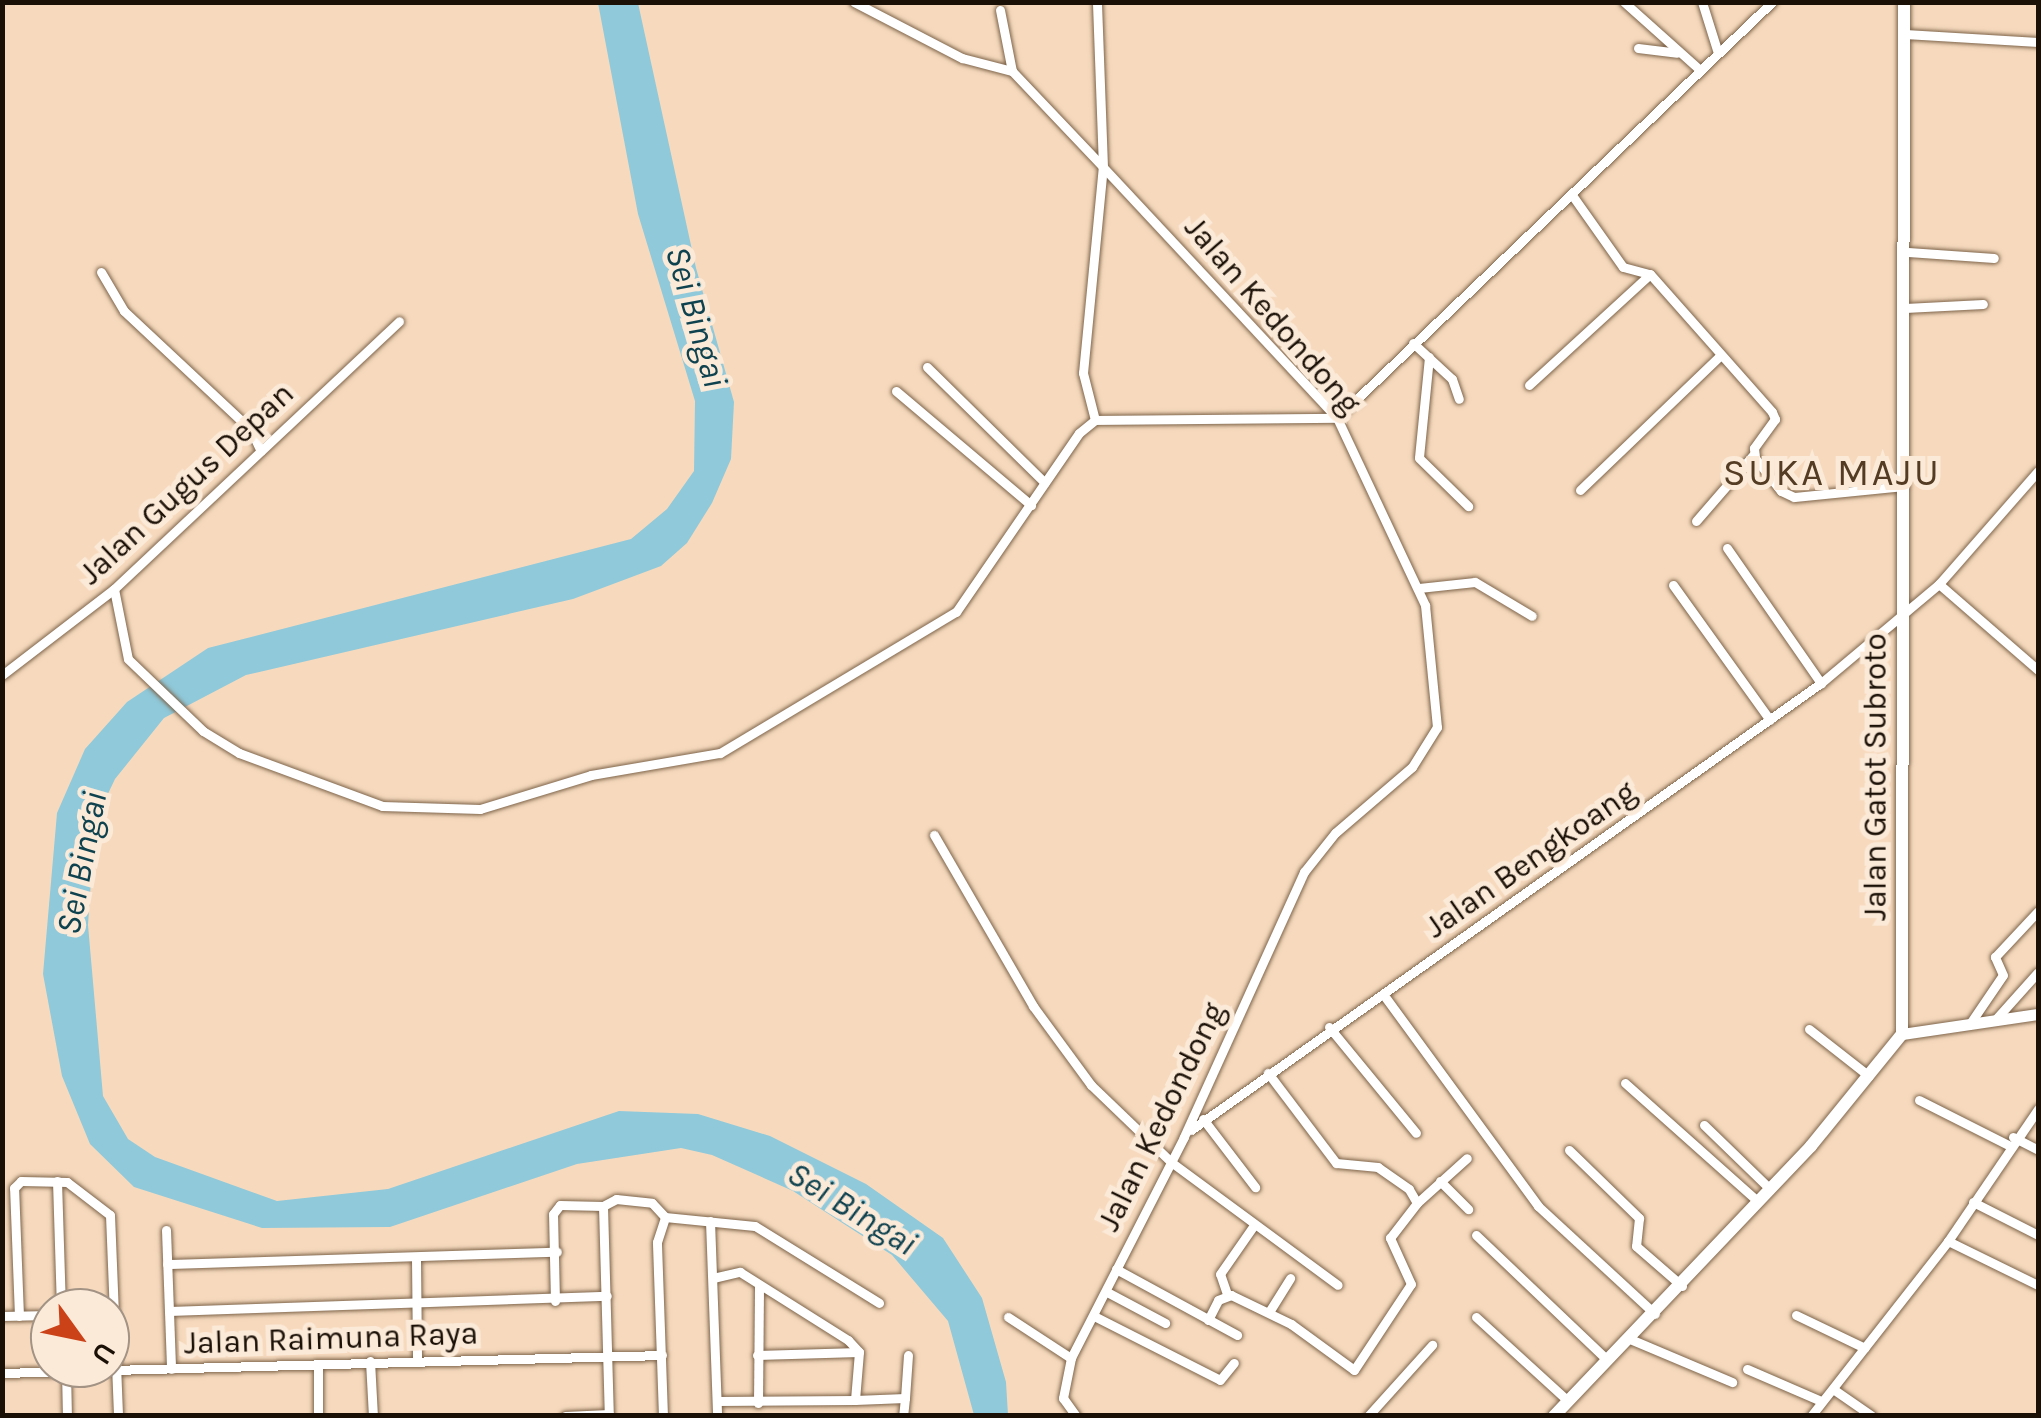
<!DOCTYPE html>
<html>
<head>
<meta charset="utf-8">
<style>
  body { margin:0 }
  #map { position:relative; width:2041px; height:1418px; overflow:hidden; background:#f7dabe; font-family:Karla,sans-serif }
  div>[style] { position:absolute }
  .water>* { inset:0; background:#90c9da }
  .roads { filter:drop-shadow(0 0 2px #7d644a) drop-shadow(0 0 2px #7d644a) }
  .minor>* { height:9px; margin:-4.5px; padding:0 4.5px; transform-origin:4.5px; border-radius:4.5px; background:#fff }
  .tertiary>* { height:11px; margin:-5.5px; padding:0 5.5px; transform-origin:5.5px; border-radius:5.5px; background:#fff }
  .secondary>* { height:12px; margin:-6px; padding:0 6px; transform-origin:6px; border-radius:6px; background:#fff }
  span { translate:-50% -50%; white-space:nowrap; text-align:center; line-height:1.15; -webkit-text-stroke:10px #fcead9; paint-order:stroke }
  .street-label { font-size:32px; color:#1a1006 }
  .water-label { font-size:35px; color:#0f424f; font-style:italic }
  .quarter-label { font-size:38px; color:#533c23; letter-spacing:2.5px }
  .frame { position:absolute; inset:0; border:5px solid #1a1006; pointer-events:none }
  .north { position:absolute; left:30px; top:1288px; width:100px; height:100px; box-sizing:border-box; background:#fcead9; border:2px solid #a29385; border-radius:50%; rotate:123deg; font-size:28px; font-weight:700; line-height:40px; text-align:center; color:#1a1006 }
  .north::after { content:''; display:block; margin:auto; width:35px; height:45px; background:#cb4218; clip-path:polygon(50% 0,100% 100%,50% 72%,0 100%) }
</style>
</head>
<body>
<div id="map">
  <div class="water">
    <i style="clip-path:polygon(598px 3px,638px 3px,696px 268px,734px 402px,731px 459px,712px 503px,687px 543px,661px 566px,573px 599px,246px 675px,164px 718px,115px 779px,95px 821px,88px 925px,103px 1096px,128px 1139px,155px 1157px,277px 1201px,388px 1189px,619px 1111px,698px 1114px,770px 1136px,866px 1184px,943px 1238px,982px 1298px,1006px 1382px,1008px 1415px,974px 1415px,948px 1321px,892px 1255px,793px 1191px,712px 1155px,681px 1148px,577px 1164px,390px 1227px,262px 1228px,134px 1187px,90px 1144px,62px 1076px,43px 974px,57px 813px,85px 749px,127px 702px,208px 648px,631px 539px,667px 509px,694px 471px,695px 401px,638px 214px)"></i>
  </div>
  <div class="roads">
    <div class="minor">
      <i style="left:854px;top:2px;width:122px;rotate:27.4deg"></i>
      <i style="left:962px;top:58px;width:52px;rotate:14.6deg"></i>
      <i style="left:1012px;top:71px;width:132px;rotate:46.5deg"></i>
      <i style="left:1103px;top:167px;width:343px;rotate:47deg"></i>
      <i style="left:1337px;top:418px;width:207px;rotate:64.8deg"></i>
      <i style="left:1425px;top:605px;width:123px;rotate:84.4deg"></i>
      <i style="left:1437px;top:727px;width:47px;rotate:122deg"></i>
      <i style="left:1412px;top:767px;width:101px;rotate:139.4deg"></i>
      <i style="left:1335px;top:833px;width:50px;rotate:128.5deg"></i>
      <i style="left:1304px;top:872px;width:291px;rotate:114.4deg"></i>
      <i style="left:1184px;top:1137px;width:248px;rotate:117.1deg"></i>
      <i style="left:1071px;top:1358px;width:41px;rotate:101.3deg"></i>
      <i style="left:1063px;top:1398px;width:22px;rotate:54deg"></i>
      <i style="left:1624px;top:2px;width:102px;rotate:41.8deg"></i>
      <i style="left:1702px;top:2px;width:53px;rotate:72.6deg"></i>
      <i style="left:1000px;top:10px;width:62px;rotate:78.9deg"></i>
      <i style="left:1905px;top:34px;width:133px;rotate:3.4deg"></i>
      <i style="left:1638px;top:48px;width:39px;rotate:7deg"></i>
      <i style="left:1572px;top:195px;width:88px;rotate:54.7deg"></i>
      <i style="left:1623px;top:267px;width:28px;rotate:15deg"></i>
      <i style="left:1650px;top:274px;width:184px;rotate:48.5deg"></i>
      <i style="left:1772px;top:412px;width:8px;rotate:67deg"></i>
      <i style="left:1775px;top:419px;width:36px;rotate:126deg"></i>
      <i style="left:1754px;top:448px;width:10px;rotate:84deg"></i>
      <i style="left:1755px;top:458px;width:42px;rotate:51.8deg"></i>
      <i style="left:1781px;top:491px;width:14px;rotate:25deg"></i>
      <i style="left:1794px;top:497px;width:111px;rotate:-5.7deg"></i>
      <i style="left:1908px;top:252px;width:86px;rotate:4deg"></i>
      <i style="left:101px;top:272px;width:45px;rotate:59.5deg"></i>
      <i style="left:124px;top:311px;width:174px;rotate:43.1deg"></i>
      <i style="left:251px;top:430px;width:23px;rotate:65deg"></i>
      <i style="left:1905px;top:308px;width:78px;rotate:-2.9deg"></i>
      <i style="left:1413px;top:343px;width:53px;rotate:42.7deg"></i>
      <i style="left:1452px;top:379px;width:21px;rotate:71deg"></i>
      <i style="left:1429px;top:357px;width:101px;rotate:95.7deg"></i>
      <i style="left:1419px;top:458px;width:69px;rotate:44.4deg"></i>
      <i style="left:927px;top:367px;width:165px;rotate:44.5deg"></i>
      <i style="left:1529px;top:385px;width:164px;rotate:-42.5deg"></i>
      <i style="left:896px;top:391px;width:177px;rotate:40.2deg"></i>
      <i style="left:1095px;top:420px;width:49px;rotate:-104.3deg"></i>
      <i style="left:1083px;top:373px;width:207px;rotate:-84.5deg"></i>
      <i style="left:1103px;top:167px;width:165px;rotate:-92.1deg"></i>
      <i style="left:1580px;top:490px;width:195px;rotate:-43.8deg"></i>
      <i style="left:1696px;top:521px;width:89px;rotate:-49.1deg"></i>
      <i style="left:1727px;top:548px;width:165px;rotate:55.2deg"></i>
      <i style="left:1939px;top:584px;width:131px;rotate:41deg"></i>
      <i style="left:1673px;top:585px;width:166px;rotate:54.3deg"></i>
      <i style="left:1419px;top:588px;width:56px;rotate:-6.1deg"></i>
      <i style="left:1475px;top:582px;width:66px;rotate:30.8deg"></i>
      <i style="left:114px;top:589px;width:71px;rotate:78.7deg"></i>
      <i style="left:128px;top:659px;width:104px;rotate:43.8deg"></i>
      <i style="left:203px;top:731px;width:42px;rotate:31.4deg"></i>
      <i style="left:239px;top:753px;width:153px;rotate:20.3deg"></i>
      <i style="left:382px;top:806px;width:98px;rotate:1.8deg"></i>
      <i style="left:480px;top:809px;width:116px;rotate:-17deg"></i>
      <i style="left:591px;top:775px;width:131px;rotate:-9.7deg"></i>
      <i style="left:720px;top:753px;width:275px;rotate:-30.9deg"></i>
      <i style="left:956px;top:612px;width:217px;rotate:-55.5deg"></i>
      <i style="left:1079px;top:433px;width:21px;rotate:-39deg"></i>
      <i style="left:1095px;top:420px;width:242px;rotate:-0.5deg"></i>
      <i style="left:1337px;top:418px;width:602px;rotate:-43.72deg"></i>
      <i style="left:2px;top:675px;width:141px;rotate:-37.5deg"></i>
      <i style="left:114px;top:589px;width:391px;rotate:-43.2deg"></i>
      <i style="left:934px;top:835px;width:198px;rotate:59.9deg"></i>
      <i style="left:1033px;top:1006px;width:98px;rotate:53.7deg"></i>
      <i style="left:1091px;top:1085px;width:111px;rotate:43.9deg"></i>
      <i style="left:1171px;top:1162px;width:207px;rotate:36.4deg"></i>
      <i style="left:1383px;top:994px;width:263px;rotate:53.8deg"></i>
      <i style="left:1538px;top:1206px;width:159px;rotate:42.7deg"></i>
      <i style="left:1995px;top:1020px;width:64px;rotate:-48.1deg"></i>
      <i style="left:1969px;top:1025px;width:60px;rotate:-55.8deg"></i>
      <i style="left:2003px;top:975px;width:20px;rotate:-114deg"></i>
      <i style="left:1995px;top:957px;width:63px;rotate:-46.9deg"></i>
      <i style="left:1329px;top:1027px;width:137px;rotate:50.6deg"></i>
      <i style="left:1809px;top:1029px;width:76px;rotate:38.1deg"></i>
      <i style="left:1625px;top:1083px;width:174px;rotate:41.7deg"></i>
      <i style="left:1919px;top:1100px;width:100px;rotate:26.8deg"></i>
      <i style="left:1203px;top:1119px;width:86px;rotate:52.6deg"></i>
      <i style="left:1704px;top:1125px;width:88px;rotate:44.1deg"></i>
      <i style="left:1191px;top:1130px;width:772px;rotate:-35.36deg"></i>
      <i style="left:1821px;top:683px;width:154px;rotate:-40deg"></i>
      <i style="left:1939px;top:584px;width:150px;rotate:-48.8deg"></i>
      <i style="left:2013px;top:1137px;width:28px;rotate:27deg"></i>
      <i style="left:1569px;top:1150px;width:98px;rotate:44.2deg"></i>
      <i style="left:1639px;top:1218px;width:28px;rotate:96deg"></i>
      <i style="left:1636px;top:1246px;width:61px;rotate:41deg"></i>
      <i style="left:57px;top:1181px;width:127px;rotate:88.2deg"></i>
      <i style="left:1440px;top:1181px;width:40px;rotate:45deg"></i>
      <i style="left:1973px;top:1202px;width:73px;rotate:26.9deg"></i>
      <i style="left:1417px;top:1203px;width:67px;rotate:-42deg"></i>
      <i style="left:603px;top:1206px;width:210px;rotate:88.4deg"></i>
      <i style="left:710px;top:1221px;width:195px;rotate:87.9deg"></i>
      <i style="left:166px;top:1230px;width:139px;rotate:87.9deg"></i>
      <i style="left:1476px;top:1235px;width:180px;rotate:43.6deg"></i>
      <i style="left:1948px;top:1241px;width:100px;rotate:26.1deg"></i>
      <i style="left:416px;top:1259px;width:102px;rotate:89.4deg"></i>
      <i style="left:167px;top:1264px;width:390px;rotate:-1.8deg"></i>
      <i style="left:1116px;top:1269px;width:138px;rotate:28.6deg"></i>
      <i style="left:713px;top:1278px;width:28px;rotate:-13deg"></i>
      <i style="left:740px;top:1272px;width:128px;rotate:32.2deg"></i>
      <i style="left:848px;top:1340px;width:16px;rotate:47deg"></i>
      <i style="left:859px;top:1352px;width:48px;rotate:94.8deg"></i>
      <i style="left:855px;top:1400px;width:50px;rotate:-2.3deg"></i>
      <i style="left:905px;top:1398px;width:18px;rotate:96deg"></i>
      <i style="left:1107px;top:1292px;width:66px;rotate:28.1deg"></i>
      <i style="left:1227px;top:1294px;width:21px;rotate:-109deg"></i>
      <i style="left:1220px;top:1274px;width:60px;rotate:-55.2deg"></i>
      <i style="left:555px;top:1301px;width:87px;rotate:-91.3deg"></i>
      <i style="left:553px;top:1214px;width:11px;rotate:-52deg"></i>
      <i style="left:560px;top:1205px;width:43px;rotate:1.3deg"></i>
      <i style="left:603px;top:1206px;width:15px;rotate:-28deg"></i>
      <i style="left:616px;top:1199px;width:36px;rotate:6deg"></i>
      <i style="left:652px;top:1203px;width:19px;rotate:47deg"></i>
      <i style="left:665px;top:1217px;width:90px;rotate:5.7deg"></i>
      <i style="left:755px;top:1226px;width:146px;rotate:31.8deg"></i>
      <i style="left:169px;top:1311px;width:438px;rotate:-2deg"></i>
      <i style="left:1269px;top:1312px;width:40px;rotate:-58deg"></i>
      <i style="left:1796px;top:1315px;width:76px;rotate:25.6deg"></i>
      <i style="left:2px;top:1316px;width:48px;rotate:-1.2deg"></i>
      <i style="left:19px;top:1316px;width:128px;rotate:-92.2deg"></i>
      <i style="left:14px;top:1188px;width:10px;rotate:-45deg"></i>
      <i style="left:21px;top:1181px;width:46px;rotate:1.2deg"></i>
      <i style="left:67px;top:1182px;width:54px;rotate:37.5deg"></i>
      <i style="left:110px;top:1215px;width:201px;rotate:87.7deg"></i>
      <i style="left:1094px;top:1316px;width:141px;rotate:26.9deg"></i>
      <i style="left:1220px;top:1380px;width:22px;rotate:-51deg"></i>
      <i style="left:1008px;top:1317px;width:75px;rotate:33.1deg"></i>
      <i style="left:1476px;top:1317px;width:125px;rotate:42.4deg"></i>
      <i style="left:1208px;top:1320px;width:22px;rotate:-63deg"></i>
      <i style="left:1218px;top:1300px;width:14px;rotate:-21deg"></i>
      <i style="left:1231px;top:1295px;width:67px;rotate:25.8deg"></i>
      <i style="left:1291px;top:1324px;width:78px;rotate:36.1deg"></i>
      <i style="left:1354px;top:1370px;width:103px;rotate:-56.5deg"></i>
      <i style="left:1411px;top:1284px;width:51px;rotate:-114.5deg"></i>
      <i style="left:1390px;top:1238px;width:44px;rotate:-52.4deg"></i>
      <i style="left:1417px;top:1203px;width:16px;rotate:-120deg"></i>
      <i style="left:1409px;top:1189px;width:38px;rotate:-145deg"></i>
      <i style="left:1378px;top:1167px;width:42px;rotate:-174.6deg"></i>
      <i style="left:1336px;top:1163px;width:113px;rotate:-127.1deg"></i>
      <i style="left:1630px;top:1339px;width:111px;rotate:22.9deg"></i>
      <i style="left:757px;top:1355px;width:102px;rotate:-1.7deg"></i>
      <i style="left:370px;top:1361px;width:55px;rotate:86.9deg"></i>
      <i style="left:1747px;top:1369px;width:81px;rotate:23.4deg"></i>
      <i style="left:66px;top:1370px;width:46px;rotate:88.8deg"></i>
      <i style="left:2px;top:1373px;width:660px;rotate:-1.56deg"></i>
      <i style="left:1833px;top:1389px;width:47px;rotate:34.7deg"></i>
      <i style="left:905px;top:1398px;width:43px;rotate:-86deg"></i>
      <i style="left:717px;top:1401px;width:138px;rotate:-0.4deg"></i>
      <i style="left:758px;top:1403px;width:118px;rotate:-89.5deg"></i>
      <i style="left:318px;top:1416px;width:52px;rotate:-90deg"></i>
      <i style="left:565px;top:1416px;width:44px;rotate:-2.6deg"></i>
      <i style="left:663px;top:1416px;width:174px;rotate:-92deg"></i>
      <i style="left:657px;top:1242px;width:26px;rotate:-72deg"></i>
      <i style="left:1368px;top:1416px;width:96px;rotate:-48deg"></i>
      <i style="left:1811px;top:1416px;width:222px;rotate:-51.9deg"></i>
      <i style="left:1948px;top:1241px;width:160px;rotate:-55.7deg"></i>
    </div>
    <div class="tertiary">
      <i style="left:1902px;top:1034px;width:137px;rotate:-8.4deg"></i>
    </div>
    <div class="secondary">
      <i style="left:1554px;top:1416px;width:373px;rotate:-46.4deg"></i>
      <i style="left:1811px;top:1146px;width:144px;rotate:-50.9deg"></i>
      <i style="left:1902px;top:1034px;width:1032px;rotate:-89.89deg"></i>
    </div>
  </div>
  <div class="street-label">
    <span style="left:1272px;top:316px;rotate:49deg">Jalan Kedondong</span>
    <span style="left:187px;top:484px;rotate:-43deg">Jalan Gugus Depan</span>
    <span style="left:1876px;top:777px;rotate:-90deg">Jalan Gatot Subroto</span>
    <span style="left:1531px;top:860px;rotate:-35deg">Jalan Bengkoang</span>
    <span style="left:1162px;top:1117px;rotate:-64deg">Jalan Kedondong</span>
    <span style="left:331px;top:1339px;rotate:-2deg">Jalan Raimuna Raya</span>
  </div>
  <div class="water-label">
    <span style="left:696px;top:317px;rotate:74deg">Sei Bingai</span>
    <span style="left:82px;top:863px;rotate:-79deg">Sei Bingai</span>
    <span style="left:852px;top:1209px;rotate:32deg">Sei Bingai</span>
  </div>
  <div class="quarter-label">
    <span style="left:1832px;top:473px">SUKA MAJU</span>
  </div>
  <div class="frame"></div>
  <div class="north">U</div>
</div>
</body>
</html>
